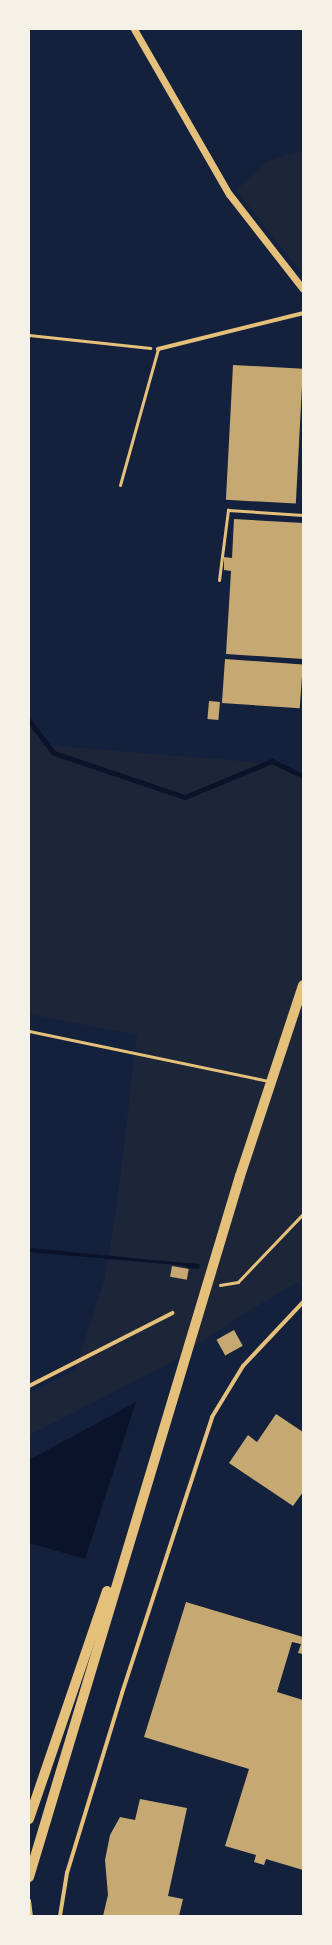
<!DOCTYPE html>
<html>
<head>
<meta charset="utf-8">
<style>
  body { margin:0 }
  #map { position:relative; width:332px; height:1945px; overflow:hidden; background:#14213d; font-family:"Open Sans",sans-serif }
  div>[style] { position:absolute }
  .green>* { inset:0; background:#1d2539 }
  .water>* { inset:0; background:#0b132b }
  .stream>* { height:4.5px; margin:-2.25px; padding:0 2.25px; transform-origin:2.25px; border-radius:2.25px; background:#0b132b }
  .building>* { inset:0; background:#c6a872; transform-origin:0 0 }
  .path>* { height:2.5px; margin:-1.25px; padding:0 1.25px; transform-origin:1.25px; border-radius:1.25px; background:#e5c07b }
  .service>* { height:3px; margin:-1.5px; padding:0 1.5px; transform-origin:1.5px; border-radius:1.5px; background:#e5c07b }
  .minor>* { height:4px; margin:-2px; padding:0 2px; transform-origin:2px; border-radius:2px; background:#e5c07b }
  .tertiary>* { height:7px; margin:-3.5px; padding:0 3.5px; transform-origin:3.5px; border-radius:3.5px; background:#e5c07b }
  .primary>* { height:10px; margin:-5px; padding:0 5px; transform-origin:5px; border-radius:5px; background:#e5c07b }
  span { translate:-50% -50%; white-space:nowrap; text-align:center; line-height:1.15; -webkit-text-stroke:3.5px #f6f1e7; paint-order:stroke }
  .frame { position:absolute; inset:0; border:30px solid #f6f1e7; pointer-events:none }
</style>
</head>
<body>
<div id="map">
  <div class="green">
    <i style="clip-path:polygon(303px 151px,303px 275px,236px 190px,268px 161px)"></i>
    <i style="clip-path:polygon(29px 718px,42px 745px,267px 763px,303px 776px,303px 1279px,240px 1316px,165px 1366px,29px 1435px,29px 1393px,75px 1370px,104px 1281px,117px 1204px,137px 1035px,29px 1014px)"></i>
  </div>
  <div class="water">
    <i style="clip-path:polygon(29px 1248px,103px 1255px,195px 1264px,194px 1267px,188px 1266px,29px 1252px)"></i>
    <i style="clip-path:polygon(136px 1402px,85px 1559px,29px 1543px,29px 1460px)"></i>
  </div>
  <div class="stream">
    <i style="left:29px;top:720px;width:41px;rotate:52.9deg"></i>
    <i style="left:54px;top:753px;width:138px;rotate:18.6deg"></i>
    <i style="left:185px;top:797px;width:94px;rotate:-22.5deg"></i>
    <i style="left:272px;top:761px;width:34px;rotate:26deg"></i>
    <i style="left:188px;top:1265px;width:9px;rotate:6deg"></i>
  </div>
  <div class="building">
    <i style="left:233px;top:365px;width:70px;height:135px;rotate:3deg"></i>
    <i style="clip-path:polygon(234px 519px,303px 523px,303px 659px,226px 654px,231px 571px,224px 570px,224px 557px,232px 558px)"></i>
    <i style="left:225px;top:659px;width:78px;height:44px;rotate:4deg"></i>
    <i style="left:209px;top:701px;width:11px;height:18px;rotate:5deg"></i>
    <i style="left:172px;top:1266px;width:17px;height:11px;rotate:10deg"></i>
    <i style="left:234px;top:1330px;width:18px;height:20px;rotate:61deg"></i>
    <i style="clip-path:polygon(276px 1414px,303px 1432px,303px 1492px,293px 1506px,229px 1463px,248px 1435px,257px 1442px)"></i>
    <i style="clip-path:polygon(186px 1602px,303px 1637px,303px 1654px,298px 1653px,301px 1644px,292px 1642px,277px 1692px,303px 1700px,303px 1870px,266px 1859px,264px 1865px,254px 1862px,256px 1855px,225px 1846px,249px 1769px,144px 1737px)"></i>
    <i style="clip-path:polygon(140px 1799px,187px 1808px,168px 1896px,183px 1899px,179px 1916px,103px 1916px,108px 1895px,105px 1860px,110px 1835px,120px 1817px,135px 1820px)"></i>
  </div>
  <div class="path">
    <i style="left:29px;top:335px;width:122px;rotate:6.1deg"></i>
    <i style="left:220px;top:1285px;width:18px;rotate:-9deg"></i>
    <i style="left:238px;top:1282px;width:94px;rotate:-46.3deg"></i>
  </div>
  <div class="service">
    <i style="left:120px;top:485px;width:141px;rotate:-74.4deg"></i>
    <i style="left:219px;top:580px;width:71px;rotate:-82.7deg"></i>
    <i style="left:228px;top:510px;width:75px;rotate:3.8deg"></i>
    <i style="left:29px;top:1031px;width:245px;rotate:11.8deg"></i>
    <i style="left:29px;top:1900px;width:16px;rotate:83deg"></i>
  </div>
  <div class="minor">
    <i style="left:158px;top:349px;width:149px;rotate:-13.9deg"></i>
    <i style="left:29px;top:1386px;width:161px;rotate:-27deg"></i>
    <i style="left:60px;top:1916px;width:44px;rotate:-80.8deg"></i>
    <i style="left:67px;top:1873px;width:188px;rotate:-73deg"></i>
    <i style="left:122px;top:1693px;width:290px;rotate:-71.9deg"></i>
    <i style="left:212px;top:1417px;width:60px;rotate:-58.7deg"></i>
    <i style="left:243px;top:1366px;width:88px;rotate:-46.8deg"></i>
  </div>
  <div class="tertiary">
    <i style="left:134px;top:29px;width:190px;rotate:60.1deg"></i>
    <i style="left:229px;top:194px;width:120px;rotate:52.1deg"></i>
  </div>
  <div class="primary">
    <i style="left:29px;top:1819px;width:241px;rotate:-71.1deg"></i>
    <i style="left:29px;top:1877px;width:732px;rotate:-73.25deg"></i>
    <i style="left:240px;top:1176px;width:201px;rotate:-71.7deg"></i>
  </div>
  <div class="frame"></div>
</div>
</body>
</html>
